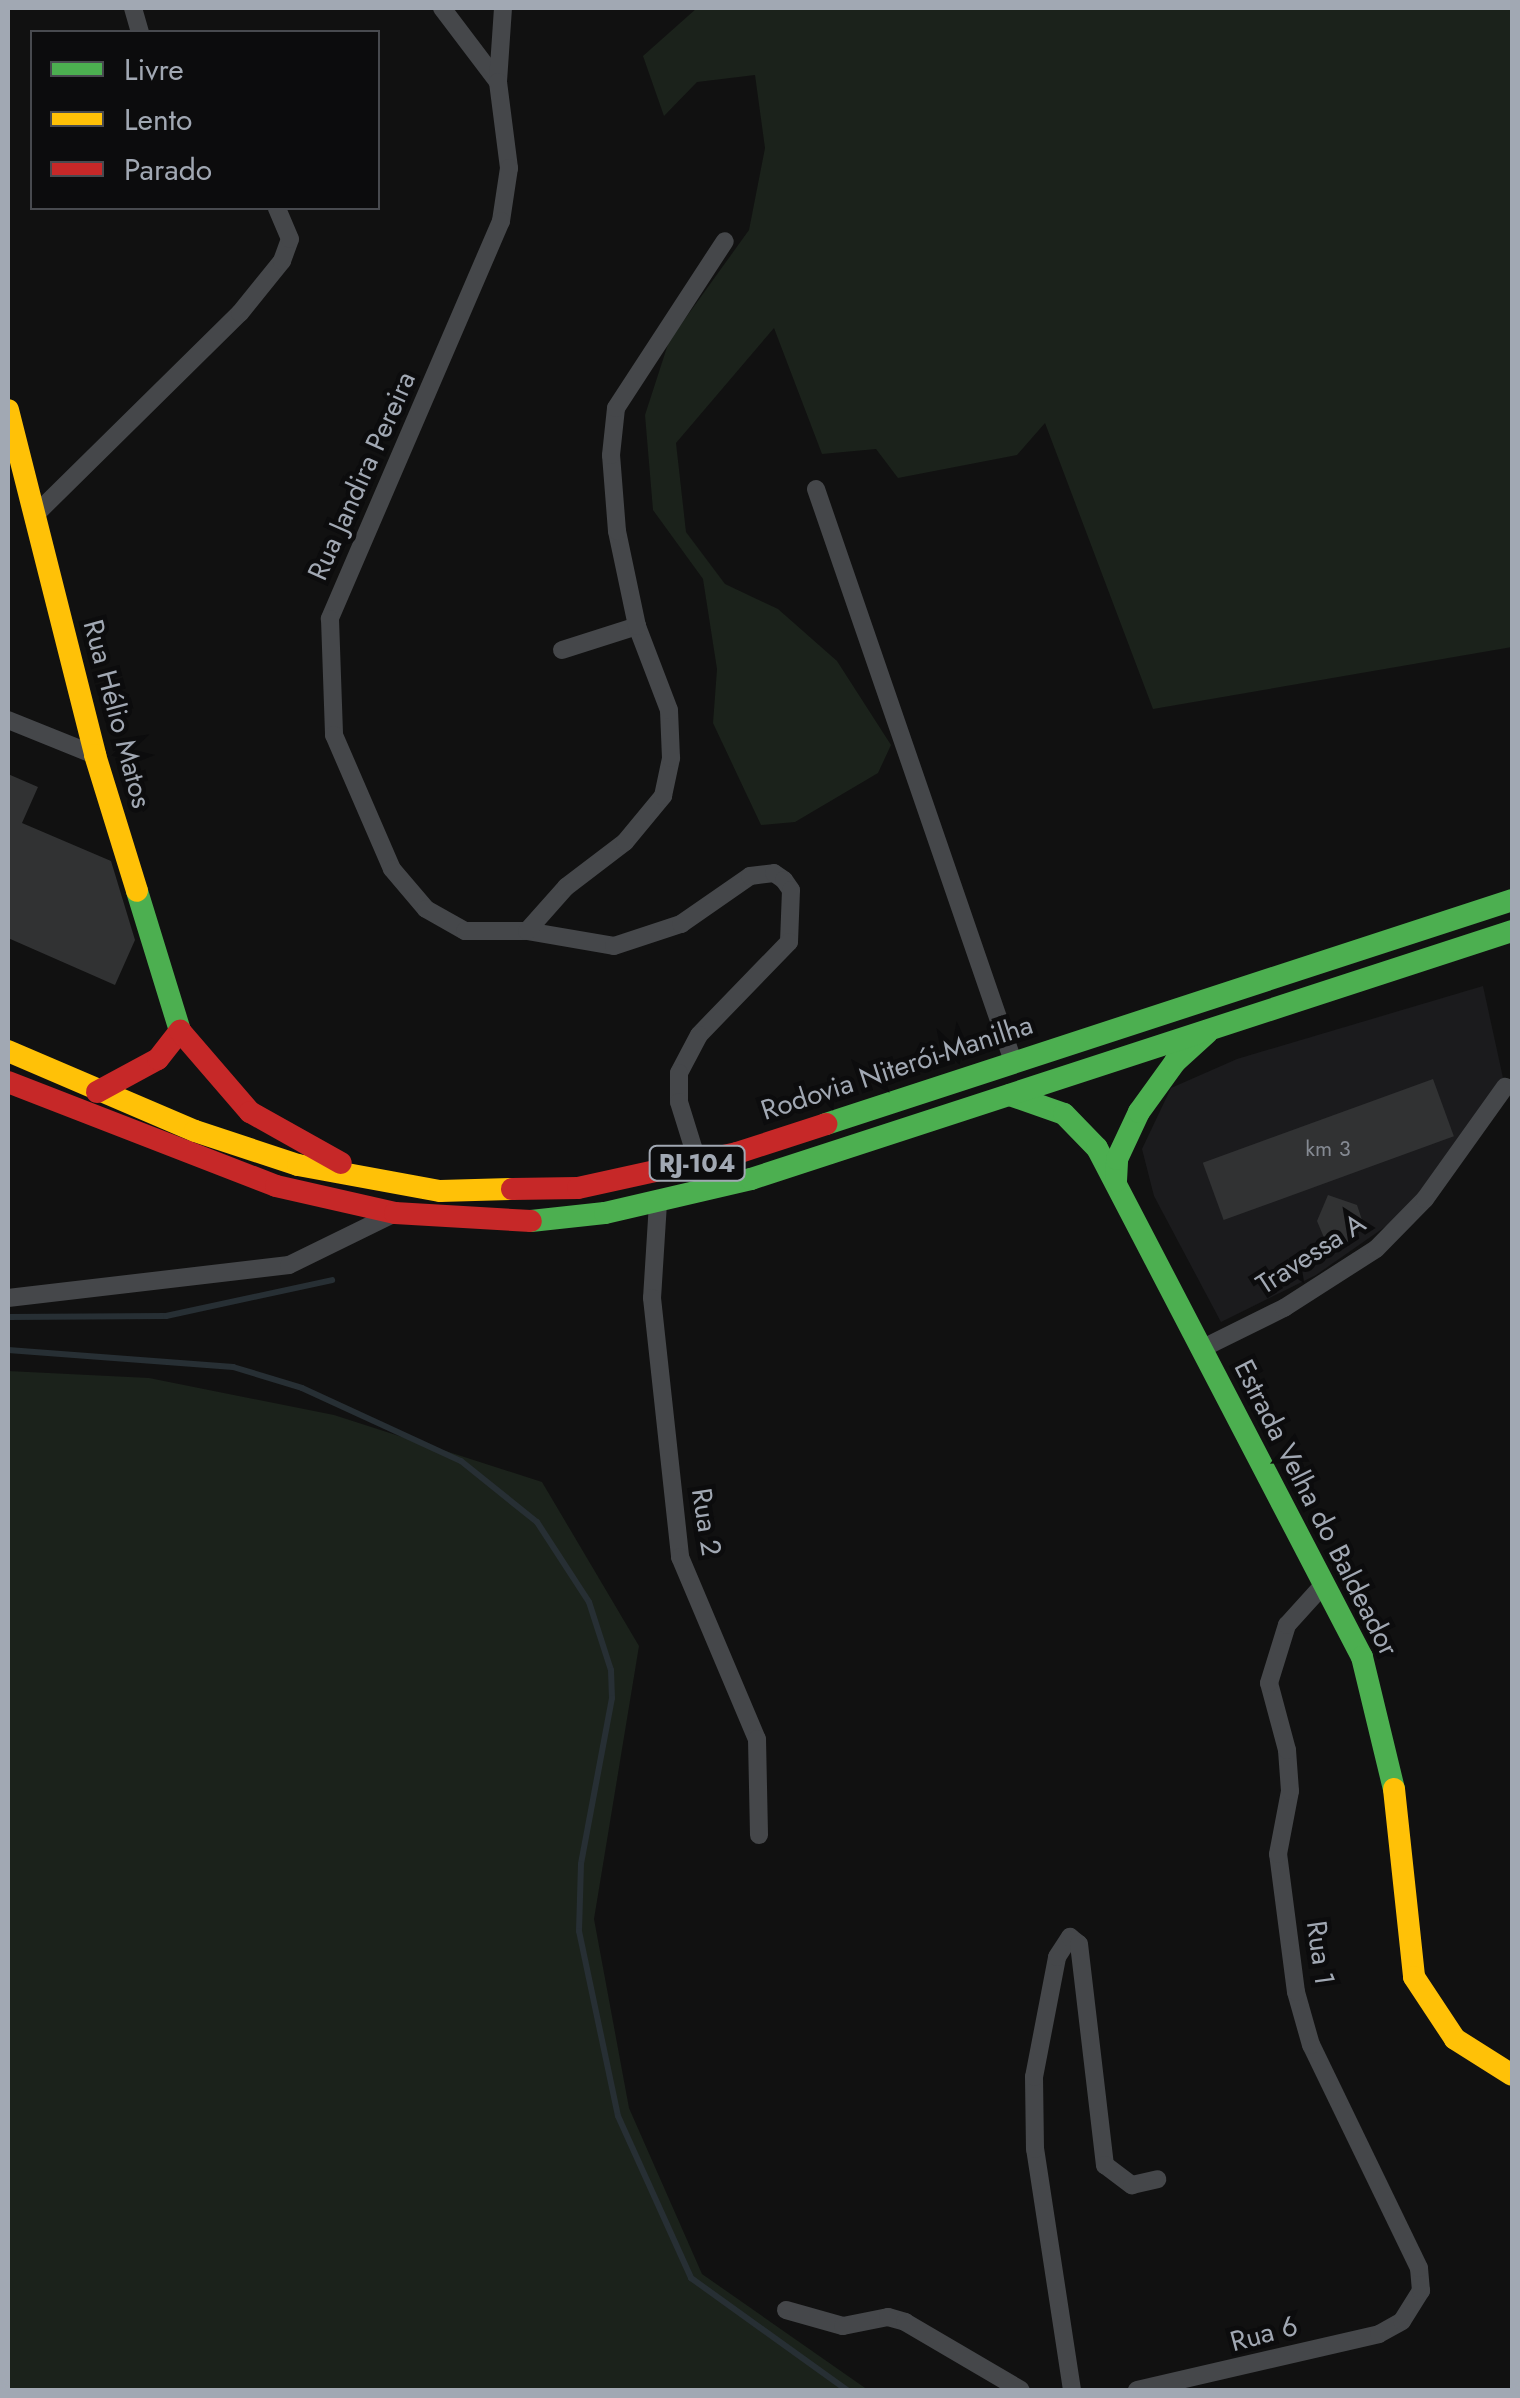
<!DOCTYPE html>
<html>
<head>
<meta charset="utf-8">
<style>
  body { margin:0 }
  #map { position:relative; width:1520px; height:2398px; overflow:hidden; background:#111; font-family:Jost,sans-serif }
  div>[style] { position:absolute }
  .built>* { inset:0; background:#1b1b1d }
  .green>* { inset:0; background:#1b221b }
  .stream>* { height:6px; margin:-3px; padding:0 3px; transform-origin:3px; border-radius:3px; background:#272f34 }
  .building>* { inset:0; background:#313233; transform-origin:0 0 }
  .street>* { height:18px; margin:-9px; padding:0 9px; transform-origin:9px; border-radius:9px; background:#45474a }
  .fast>* { height:22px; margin:-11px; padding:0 11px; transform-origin:11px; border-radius:11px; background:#4caf50 }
  .slow>* { height:22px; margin:-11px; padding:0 11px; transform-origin:11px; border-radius:11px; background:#ffc107 }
  .jam>* { height:22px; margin:-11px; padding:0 11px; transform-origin:11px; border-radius:11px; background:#c62828 }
  span { translate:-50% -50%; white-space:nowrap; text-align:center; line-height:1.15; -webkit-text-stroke:9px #0c0c0d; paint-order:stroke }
  .number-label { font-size:22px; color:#858a93 }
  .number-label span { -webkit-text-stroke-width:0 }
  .shield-label span { padding:2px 8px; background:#0c0c0d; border:2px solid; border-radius:8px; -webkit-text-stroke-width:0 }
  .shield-label { font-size:25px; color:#a1a8b3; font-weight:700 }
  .street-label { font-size:28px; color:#a1a8b3 }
  .frame { position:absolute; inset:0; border:10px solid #a1a8b3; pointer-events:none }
  .legend { position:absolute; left:30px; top:30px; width:350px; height:180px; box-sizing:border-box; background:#0c0c0d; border:2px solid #484a4f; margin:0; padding:12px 18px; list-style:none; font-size:30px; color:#a1a8b3 }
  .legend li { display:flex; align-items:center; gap:20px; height:50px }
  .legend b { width:50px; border:2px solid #484a4f }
</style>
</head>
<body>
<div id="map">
  <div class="built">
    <i style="clip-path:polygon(1483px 986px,1505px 1087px,1425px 1199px,1316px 1275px,1221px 1322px,1154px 1196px,1142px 1149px,1171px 1088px,1237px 1059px)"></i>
  </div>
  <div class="green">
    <i style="clip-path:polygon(697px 8px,1512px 8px,1512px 647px,1153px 709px,1045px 423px,1017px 455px,898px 478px,876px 449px,822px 454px,774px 328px,676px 443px,686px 532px,725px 584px,778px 609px,837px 661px,891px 745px,878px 773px,795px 822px,761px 825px,713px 723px,717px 669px,703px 579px,653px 510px,645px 415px,669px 341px,749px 230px,765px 148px,755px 75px,697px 82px,664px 116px,643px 56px)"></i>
    <i style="clip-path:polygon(8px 1371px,149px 1378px,334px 1415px,542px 1482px,639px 1646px,594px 1919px,629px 2108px,702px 2274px,868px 2390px,8px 2390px)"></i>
  </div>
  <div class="stream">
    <i style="left:8px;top:1317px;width:158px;rotate:-0.4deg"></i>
    <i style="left:166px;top:1316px;width:170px;rotate:-12.2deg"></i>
    <i style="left:8px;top:1350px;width:226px;rotate:4.3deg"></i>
    <i style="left:233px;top:1367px;width:72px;rotate:16.9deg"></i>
    <i style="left:302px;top:1388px;width:175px;rotate:24.7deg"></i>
    <i style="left:461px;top:1461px;width:97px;rotate:38.8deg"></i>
    <i style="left:537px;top:1522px;width:95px;rotate:57deg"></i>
    <i style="left:589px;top:1602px;width:71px;rotate:72.1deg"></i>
    <i style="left:611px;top:1670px;width:28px;rotate:88deg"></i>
    <i style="left:612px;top:1698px;width:169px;rotate:100.6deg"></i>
    <i style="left:581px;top:1864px;width:67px;rotate:91.7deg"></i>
    <i style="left:579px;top:1931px;width:189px;rotate:78.1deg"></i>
    <i style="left:618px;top:2116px;width:178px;rotate:65.7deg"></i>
    <i style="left:691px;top:2278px;width:192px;rotate:35.7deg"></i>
  </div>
  <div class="building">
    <i style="clip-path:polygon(8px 774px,38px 787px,22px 823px,111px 861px,135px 940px,115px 985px,8px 938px)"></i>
    <i style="left:1433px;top:1079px;width:61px;height:245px;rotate:70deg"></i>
    <i style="clip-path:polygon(1328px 1195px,1357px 1205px,1363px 1223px,1355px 1239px,1338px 1246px,1325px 1240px,1317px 1221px)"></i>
  </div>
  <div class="street">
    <i style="left:133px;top:8px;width:25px;rotate:74deg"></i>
    <i style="left:442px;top:8px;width:93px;rotate:52.9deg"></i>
    <i style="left:503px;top:8px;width:74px;rotate:93.9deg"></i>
    <i style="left:498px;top:82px;width:87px;rotate:82.7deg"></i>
    <i style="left:509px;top:168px;width:54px;rotate:98.6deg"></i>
    <i style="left:501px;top:221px;width:433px;rotate:113.3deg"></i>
    <i style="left:330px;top:619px;width:116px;rotate:88deg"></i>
    <i style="left:334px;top:735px;width:146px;rotate:66.6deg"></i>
    <i style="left:392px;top:869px;width:52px;rotate:49.6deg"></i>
    <i style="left:426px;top:909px;width:45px;rotate:29.4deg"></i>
    <i style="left:465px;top:931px;width:62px"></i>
    <i style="left:527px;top:931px;width:88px;rotate:9.8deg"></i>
    <i style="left:614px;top:946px;width:71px;rotate:-18.2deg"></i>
    <i style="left:681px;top:924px;width:84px;rotate:-34.8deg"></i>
    <i style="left:750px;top:876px;width:24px;rotate:-7deg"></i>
    <i style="left:774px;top:873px;width:12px;rotate:35deg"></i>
    <i style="left:784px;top:880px;width:12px;rotate:55deg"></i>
    <i style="left:791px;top:890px;width:52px;rotate:92.2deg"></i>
    <i style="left:789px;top:942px;width:129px;rotate:134.1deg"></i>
    <i style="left:699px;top:1035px;width:43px;rotate:117.8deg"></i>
    <i style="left:679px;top:1073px;width:29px;rotate:90deg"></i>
    <i style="left:679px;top:1102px;width:64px;rotate:72.7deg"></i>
    <i style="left:816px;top:489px;width:605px;rotate:71deg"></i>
    <i style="left:37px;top:513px;width:285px;rotate:-44.6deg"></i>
    <i style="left:240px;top:313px;width:67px;rotate:-51.1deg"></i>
    <i style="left:282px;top:261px;width:23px;rotate:-70deg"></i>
    <i style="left:290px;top:239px;width:34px;rotate:-113deg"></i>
    <i style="left:562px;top:650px;width:79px;rotate:-17.7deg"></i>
    <i style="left:8px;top:720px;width:94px;rotate:21.9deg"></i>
    <i style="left:527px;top:931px;width:59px;rotate:-48.4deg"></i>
    <i style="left:566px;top:887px;width:74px;rotate:-37.3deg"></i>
    <i style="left:625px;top:842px;width:60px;rotate:-50.4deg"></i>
    <i style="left:663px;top:796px;width:39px;rotate:-78deg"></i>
    <i style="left:671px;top:758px;width:48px;rotate:-92.4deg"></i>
    <i style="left:669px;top:710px;width:90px;rotate:-110.9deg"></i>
    <i style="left:637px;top:626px;width:97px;rotate:-101.9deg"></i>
    <i style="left:617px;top:531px;width:76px;rotate:-94.5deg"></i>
    <i style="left:611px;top:455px;width:47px;rotate:-83.9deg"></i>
    <i style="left:616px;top:408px;width:199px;rotate:-56.9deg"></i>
    <i style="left:658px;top:1203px;width:95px;rotate:93.6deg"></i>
    <i style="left:652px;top:1298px;width:261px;rotate:83.8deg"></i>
    <i style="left:680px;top:1557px;width:198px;rotate:67.1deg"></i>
    <i style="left:757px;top:1739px;width:96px;rotate:88.8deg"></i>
    <i style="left:8px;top:1298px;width:283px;rotate:-6.7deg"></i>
    <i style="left:289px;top:1265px;width:116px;rotate:-26.1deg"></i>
    <i style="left:1201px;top:1349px;width:93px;rotate:-26.3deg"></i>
    <i style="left:1284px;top:1308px;width:109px;rotate:-32.7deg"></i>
    <i style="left:1376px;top:1249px;width:70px;rotate:-45.6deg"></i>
    <i style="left:1425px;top:1199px;width:138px;rotate:-54.5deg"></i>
    <i style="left:786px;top:2310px;width:59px;rotate:15.7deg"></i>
    <i style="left:843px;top:2326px;width:46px;rotate:-11.3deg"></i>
    <i style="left:888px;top:2317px;width:18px;rotate:16deg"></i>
    <i style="left:905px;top:2322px;width:134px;rotate:30.4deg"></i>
    <i style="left:1072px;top:2390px;width:244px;rotate:-98.7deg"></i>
    <i style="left:1035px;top:2149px;width:72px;rotate:-90.8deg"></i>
    <i style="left:1034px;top:2077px;width:122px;rotate:-79.1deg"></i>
    <i style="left:1057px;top:1957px;width:24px;rotate:-57deg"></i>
    <i style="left:1070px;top:1937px;width:11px;rotate:38deg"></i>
    <i style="left:1079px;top:1944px;width:223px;rotate:83.3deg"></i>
    <i style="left:1105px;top:2165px;width:34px;rotate:37deg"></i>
    <i style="left:1132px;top:2185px;width:26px;rotate:-13deg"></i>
    <i style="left:1137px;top:2390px;width:248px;rotate:-13deg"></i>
    <i style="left:1379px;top:2334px;width:26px;rotate:-29deg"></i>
    <i style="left:1402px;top:2321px;width:36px;rotate:-58deg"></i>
    <i style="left:1421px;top:2291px;width:23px;rotate:-95deg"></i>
    <i style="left:1419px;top:2268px;width:248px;rotate:-115.8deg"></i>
    <i style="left:1311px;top:2045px;width:55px;rotate:-105.8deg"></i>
    <i style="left:1296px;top:1992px;width:139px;rotate:-97.4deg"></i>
    <i style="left:1278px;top:1854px;width:64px;rotate:-79.2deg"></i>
    <i style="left:1290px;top:1791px;width:41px;rotate:-94.2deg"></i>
    <i style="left:1287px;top:1750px;width:69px;rotate:-105deg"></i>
    <i style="left:1269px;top:1683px;width:61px;rotate:-72.8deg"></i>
    <i style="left:1287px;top:1625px;width:55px;rotate:-47.9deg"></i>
  </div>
  <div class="fast">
    <i style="left:137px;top:891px;width:146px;rotate:72.9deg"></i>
    <i style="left:1010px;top:1095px;width:57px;rotate:19.4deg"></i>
    <i style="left:1064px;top:1114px;width:47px;rotate:45.9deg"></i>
    <i style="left:1097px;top:1148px;width:574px;rotate:62.5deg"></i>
    <i style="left:1362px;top:1657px;width:136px;rotate:76.4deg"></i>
    <i style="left:826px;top:1124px;width:722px;rotate:-18.08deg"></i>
    <i style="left:1116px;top:1181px;width:22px;rotate:-87deg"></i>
    <i style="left:1117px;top:1159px;width:52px;rotate:-64.9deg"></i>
    <i style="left:1139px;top:1112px;width:62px;rotate:-54.2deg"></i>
    <i style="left:1175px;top:1062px;width:43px;rotate:-42.2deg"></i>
    <i style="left:531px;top:1221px;width:74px;rotate:-6.2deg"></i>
    <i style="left:605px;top:1213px;width:150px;rotate:-13.1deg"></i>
    <i style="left:751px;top:1179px;width:800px;rotate:-18.05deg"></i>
  </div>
  <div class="slow">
    <i style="left:8px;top:410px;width:356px;rotate:75.8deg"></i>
    <i style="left:95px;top:755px;width:142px;rotate:72.8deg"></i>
    <i style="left:8px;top:1051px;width:203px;rotate:23.2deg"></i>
    <i style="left:195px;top:1131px;width:108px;rotate:18.3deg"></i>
    <i style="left:298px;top:1165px;width:144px;rotate:10.4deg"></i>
    <i style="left:440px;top:1191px;width:72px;rotate:-1.6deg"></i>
    <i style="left:1394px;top:1789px;width:189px;rotate:83.9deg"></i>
    <i style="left:1414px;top:1977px;width:74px;rotate:56.5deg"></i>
    <i style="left:1455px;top:2039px;width:67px;rotate:32.3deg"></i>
  </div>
  <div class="jam">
    <i style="left:8px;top:1082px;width:287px;rotate:21.2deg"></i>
    <i style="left:276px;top:1186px;width:122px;rotate:12.8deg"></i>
    <i style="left:395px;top:1213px;width:136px;rotate:3.4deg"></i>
    <i style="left:97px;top:1092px;width:69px;rotate:-28.4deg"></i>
    <i style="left:158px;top:1059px;width:36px;rotate:-52deg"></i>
    <i style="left:180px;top:1031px;width:107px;rotate:49.2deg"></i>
    <i style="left:250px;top:1112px;width:104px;rotate:29.3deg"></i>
    <i style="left:512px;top:1189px;width:66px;rotate:-0.9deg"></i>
    <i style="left:578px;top:1188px;width:163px;rotate:-12.4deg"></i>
    <i style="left:737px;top:1153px;width:94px;rotate:-18deg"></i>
  </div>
  <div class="number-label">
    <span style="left:1328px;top:1149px">km 3</span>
  </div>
  <div class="shield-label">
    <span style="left:697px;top:1163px">RJ-104</span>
  </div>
  <div class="street-label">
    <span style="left:362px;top:476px;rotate:-66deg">Rua Jandira Pereira</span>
    <span style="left:117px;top:714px;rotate:75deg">Rua Hélio Matos</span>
    <span style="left:897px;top:1068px;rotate:-18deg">Rodovia Niterói-Manilha</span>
    <span style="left:1311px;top:1254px;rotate:-33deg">Travessa A</span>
    <span style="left:1316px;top:1508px;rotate:63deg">Estrada Velha do Baldeador</span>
    <span style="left:706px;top:1522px;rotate:81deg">Rua 2</span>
    <span style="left:1320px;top:1953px;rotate:82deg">Rua 1</span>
    <span style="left:1264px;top:2334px;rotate:-15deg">Rua 6</span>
  </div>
  <div class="frame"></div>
  <ul class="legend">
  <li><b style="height:12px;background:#4caf50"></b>Livre</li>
  <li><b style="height:12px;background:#ffc107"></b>Lento</li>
  <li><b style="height:12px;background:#c62828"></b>Parado</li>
  </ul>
</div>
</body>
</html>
